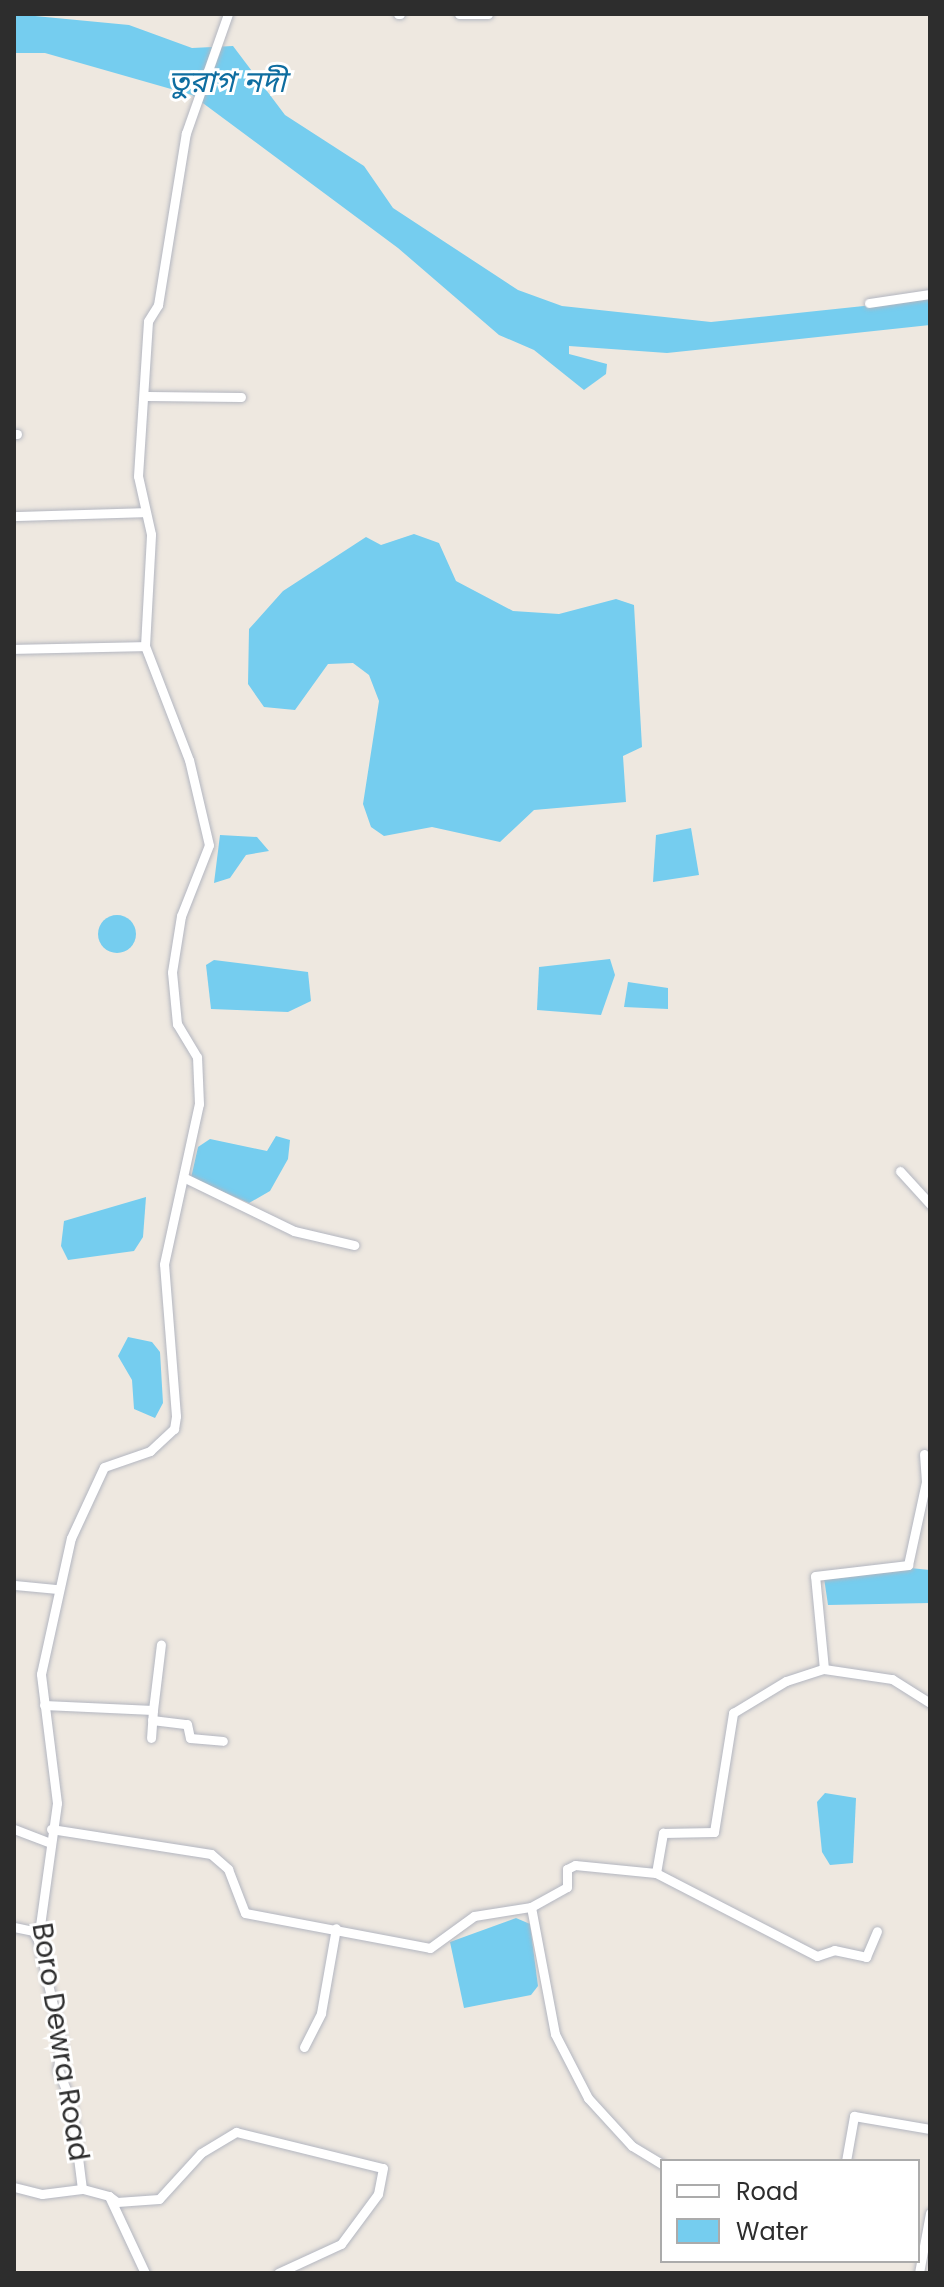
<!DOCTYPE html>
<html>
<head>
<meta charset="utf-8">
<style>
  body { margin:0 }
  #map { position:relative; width:944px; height:2287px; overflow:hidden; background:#eee8e0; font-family:Poppins,"Noto Sans Bengali",sans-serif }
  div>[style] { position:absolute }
  .water>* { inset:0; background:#75cdef }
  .round { border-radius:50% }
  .roads { filter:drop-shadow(0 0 2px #b3b6c0) drop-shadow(0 0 2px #b3b6c0) }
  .minor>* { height:9px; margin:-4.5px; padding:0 4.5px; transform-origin:4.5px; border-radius:4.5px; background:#fff }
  span { translate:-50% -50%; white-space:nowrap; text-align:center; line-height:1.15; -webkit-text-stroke:6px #fff; paint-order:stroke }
  .street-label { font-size:28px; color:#2d2d2d }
  .water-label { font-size:30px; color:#0e6da0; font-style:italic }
  .frame { position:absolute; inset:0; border:16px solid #2d2d2d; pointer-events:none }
  .legend { position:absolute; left:660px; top:2159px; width:260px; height:104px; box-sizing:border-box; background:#fff; border:2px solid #ababab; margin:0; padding:10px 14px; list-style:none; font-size:24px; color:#2d2d2d }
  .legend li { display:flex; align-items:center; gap:16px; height:40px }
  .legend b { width:40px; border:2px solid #ababab }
</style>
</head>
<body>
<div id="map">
  <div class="water">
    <i style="clip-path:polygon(14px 14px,129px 25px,192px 48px,233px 46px,285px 115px,364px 166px,393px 208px,518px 290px,562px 306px,711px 322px,930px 299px,930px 325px,667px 353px,569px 346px,569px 354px,607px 364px,606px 374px,584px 390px,534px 350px,499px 335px,398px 248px,192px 95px,45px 53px,14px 53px)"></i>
    <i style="clip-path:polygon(414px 534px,439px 543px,456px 581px,513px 611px,559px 614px,616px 599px,634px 605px,642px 747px,623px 756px,626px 802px,534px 810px,500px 842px,432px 827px,384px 836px,371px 827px,363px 804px,379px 701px,369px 675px,353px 663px,328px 664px,295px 710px,264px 707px,248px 684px,249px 629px,283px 591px,366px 537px,381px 545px)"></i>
    <i style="clip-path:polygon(691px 828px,699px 875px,653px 882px,656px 835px)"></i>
    <i style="clip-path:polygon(220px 835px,257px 837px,269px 851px,246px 855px,230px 878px,214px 883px)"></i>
    <i class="round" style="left:98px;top:915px;width:38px;height:38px"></i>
    <i style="clip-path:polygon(610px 959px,615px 975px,601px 1015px,537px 1010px,539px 967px)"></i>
    <i style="clip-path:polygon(214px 960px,308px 972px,311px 1001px,288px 1012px,211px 1009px,206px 965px)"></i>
    <i style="clip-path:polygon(628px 982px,668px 988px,668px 1009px,624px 1007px)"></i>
    <i style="clip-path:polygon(276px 1136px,290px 1140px,288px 1159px,270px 1191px,249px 1203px,191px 1178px,198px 1147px,210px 1139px,267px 1151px)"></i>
    <i style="clip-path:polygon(146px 1197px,143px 1237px,134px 1251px,68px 1260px,61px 1246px,64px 1221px)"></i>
    <i style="clip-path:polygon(128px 1337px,152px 1342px,160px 1352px,163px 1403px,155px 1418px,134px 1409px,132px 1380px,118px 1356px)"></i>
    <i style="clip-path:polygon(910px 1568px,930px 1570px,930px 1603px,828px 1605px,824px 1578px)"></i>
    <i style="clip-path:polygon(825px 1793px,856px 1798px,853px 1863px,830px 1865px,822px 1852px,817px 1802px)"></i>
    <i style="clip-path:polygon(516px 1918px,530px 1924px,538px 1986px,531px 1995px,464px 2008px,450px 1942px)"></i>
  </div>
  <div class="roads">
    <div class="minor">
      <i style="left:398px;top:14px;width:2px"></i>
      <i style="left:459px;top:14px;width:29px"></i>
      <i style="left:869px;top:303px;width:62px;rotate:-8.4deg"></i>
      <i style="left:147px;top:396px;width:94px;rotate:0.6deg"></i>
      <i style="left:14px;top:434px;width:3px"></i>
      <i style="left:14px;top:516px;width:131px;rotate:-1.7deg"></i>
      <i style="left:14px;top:649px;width:131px;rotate:-1.3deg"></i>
      <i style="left:900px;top:1171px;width:45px;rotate:47.7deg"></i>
      <i style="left:185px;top:1178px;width:121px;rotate:25.9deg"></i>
      <i style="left:294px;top:1231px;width:62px;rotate:13.1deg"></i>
      <i style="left:14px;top:1585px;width:42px;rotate:5.4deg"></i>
      <i style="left:824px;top:1669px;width:93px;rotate:-95.5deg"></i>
      <i style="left:815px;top:1576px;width:94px;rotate:-6.7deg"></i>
      <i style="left:908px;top:1565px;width:85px;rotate:-77.8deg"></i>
      <i style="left:926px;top:1482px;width:28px;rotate:-94deg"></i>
      <i style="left:44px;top:1705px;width:109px;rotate:2.6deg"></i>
      <i style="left:153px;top:1710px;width:28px;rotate:94deg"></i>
      <i style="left:153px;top:1710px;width:66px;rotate:-83.1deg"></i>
      <i style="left:152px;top:1720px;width:35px;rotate:7deg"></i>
      <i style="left:187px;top:1724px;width:14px;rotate:78deg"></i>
      <i style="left:190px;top:1738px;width:33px;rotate:5deg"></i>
      <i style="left:14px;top:1829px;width:36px;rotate:21deg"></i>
      <i style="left:51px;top:1829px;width:162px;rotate:8.9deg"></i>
      <i style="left:211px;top:1854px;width:23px;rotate:41deg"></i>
      <i style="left:228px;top:1869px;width:47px;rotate:68.9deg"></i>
      <i style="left:245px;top:1913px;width:188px;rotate:10.7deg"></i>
      <i style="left:430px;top:1948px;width:54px;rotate:-36deg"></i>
      <i style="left:474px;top:1916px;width:58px;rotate:-9deg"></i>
      <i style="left:531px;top:1907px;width:41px;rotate:-29.1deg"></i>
      <i style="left:567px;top:1887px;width:18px;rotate:-90deg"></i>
      <i style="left:567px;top:1869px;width:9px;rotate:-27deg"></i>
      <i style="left:575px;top:1865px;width:81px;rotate:5.6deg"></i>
      <i style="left:656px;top:1873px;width:41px;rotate:-80.1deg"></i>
      <i style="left:663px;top:1833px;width:51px;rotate:-1.1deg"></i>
      <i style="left:714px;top:1832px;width:121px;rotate:-80.9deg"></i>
      <i style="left:733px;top:1713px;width:62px;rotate:-31.1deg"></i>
      <i style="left:786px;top:1681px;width:40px;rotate:-18deg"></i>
      <i style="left:824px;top:1669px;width:69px;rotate:8.4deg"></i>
      <i style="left:892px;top:1679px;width:45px;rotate:32.3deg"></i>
      <i style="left:656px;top:1873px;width:181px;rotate:27.3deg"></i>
      <i style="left:817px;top:1956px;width:18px;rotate:-19deg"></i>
      <i style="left:834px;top:1950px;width:33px;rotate:12deg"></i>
      <i style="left:866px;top:1957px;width:28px;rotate:-67deg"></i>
      <i style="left:531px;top:1907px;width:129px;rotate:79.3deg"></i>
      <i style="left:555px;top:2034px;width:72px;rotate:62.7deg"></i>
      <i style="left:588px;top:2098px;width:65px;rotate:47.5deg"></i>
      <i style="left:632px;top:2146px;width:35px;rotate:31deg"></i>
      <i style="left:14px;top:1927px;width:19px;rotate:12deg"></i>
      <i style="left:33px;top:1931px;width:10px;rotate:61deg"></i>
      <i style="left:304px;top:2047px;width:38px;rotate:-63deg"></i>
      <i style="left:321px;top:2013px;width:86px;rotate:-80deg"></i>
      <i style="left:846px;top:2161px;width:46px;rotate:-79.9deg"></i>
      <i style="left:854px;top:2116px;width:77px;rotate:9.7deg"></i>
      <i style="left:14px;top:2187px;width:29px;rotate:14deg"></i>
      <i style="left:42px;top:2194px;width:40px;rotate:-7.1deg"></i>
      <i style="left:109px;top:2196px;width:10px;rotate:37deg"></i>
      <i style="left:117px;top:2202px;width:42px;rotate:-4.1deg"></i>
      <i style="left:159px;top:2199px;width:62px;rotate:-47.6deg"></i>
      <i style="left:201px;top:2153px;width:41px;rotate:-31deg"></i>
      <i style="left:236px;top:2132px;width:151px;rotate:13.8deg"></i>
      <i style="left:383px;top:2168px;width:26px;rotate:101deg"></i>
      <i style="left:378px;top:2194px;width:62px;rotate:126.5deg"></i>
      <i style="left:341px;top:2244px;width:69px;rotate:155.3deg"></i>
      <i style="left:145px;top:2273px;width:85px;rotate:-115.1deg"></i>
      <i style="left:109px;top:2196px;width:28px;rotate:-165deg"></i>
      <i style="left:82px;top:2189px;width:88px;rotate:-97.2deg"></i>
      <i style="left:71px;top:2102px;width:35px;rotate:-112deg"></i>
      <i style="left:58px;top:2070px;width:30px;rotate:-84deg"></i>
      <i style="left:61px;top:2040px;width:103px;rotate:-103deg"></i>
      <i style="left:38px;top:1940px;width:138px;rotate:-82.1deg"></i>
      <i style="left:57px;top:1803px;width:130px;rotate:-97.1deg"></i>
      <i style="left:41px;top:1674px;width:139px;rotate:-77.6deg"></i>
      <i style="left:71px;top:1538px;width:78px;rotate:-65.1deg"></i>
      <i style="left:104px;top:1467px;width:49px;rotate:-19.2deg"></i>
      <i style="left:150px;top:1451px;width:33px;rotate:-43deg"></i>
      <i style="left:174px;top:1429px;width:13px;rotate:-81deg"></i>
      <i style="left:176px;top:1416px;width:152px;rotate:-94.5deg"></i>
      <i style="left:164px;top:1264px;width:164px;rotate:-77.7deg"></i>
      <i style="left:199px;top:1104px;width:47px;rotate:-92.4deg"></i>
      <i style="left:197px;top:1057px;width:39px;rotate:-121deg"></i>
      <i style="left:177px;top:1024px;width:52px;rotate:-95.5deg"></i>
      <i style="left:172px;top:972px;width:57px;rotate:-80.9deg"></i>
      <i style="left:181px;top:916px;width:76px;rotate:-68.5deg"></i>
      <i style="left:209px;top:845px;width:87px;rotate:-103.2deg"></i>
      <i style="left:189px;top:760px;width:122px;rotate:-111.1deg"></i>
      <i style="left:145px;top:646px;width:112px;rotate:-86.9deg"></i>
      <i style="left:151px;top:534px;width:59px;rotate:-102.6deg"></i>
      <i style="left:138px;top:476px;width:155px;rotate:-86.3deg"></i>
      <i style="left:148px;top:321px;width:19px;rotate:-58deg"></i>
      <i style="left:158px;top:305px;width:174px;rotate:-80.8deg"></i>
      <i style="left:186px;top:133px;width:126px;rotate:-70.6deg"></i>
      <i style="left:919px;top:2273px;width:61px;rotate:-79.6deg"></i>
    </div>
  </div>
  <div class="street-label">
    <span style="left:60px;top:2042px;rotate:81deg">Boro Dewra Road</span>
  </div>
  <div class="water-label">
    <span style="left:227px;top:82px">তুরাগ নদী</span>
  </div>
  <div class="frame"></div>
  <ul class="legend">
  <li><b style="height:10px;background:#fff"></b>Road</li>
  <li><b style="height:22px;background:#75cdef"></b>Water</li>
  </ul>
</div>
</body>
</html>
